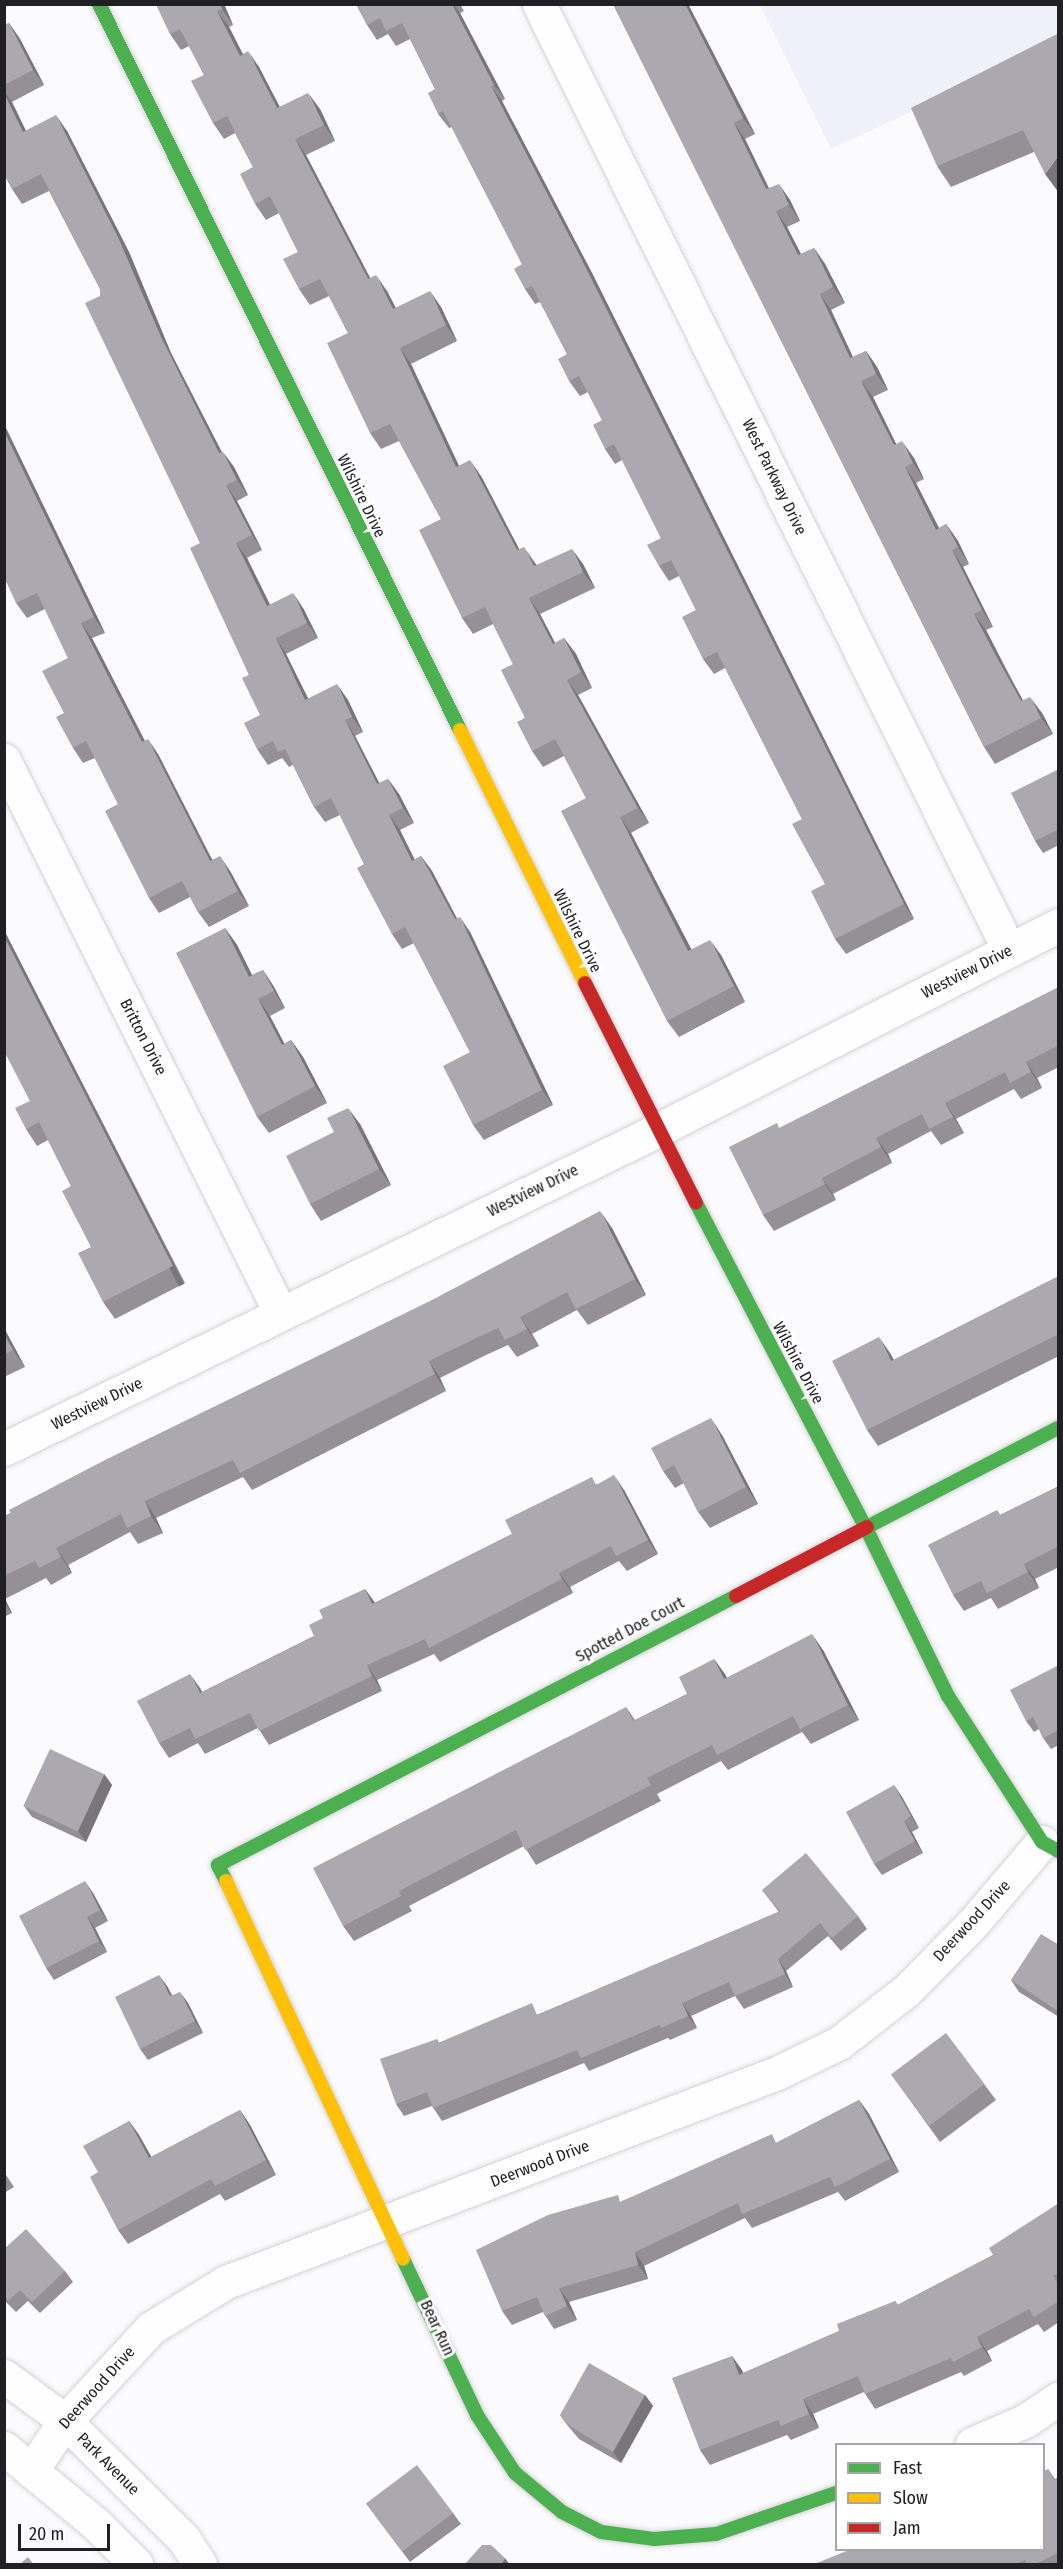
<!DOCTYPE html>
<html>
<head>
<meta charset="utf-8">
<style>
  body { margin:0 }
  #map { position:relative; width:1063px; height:2569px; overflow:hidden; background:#fbfbfe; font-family:"Fira Sans Condensed",sans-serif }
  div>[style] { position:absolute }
  .built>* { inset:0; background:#f0f0fa }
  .roads { filter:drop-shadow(0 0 2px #d3d3d6) drop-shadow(0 0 2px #d3d3d6) }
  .street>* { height:33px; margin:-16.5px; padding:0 16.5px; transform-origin:16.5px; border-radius:16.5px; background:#fefeff }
  .fast>* { height:14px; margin:-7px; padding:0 7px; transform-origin:7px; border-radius:7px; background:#4caf50 }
  .slow>* { height:14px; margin:-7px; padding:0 7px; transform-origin:7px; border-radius:7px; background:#ffc107 }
  .jam>* { height:14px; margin:-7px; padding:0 7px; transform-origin:7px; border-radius:7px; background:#c62828 }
  .wall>* { inset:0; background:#949096 }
  .shaded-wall>* { inset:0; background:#78767a; transform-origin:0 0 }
  .building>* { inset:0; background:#aca8af; transform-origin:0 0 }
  span { translate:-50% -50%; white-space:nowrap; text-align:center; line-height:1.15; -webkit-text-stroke:6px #fff; paint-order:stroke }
  .street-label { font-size:16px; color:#202024 }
  .frame { position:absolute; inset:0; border:6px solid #202024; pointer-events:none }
  .legend { position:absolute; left:835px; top:2443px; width:210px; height:108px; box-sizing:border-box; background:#fff; border:2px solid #a6a6a7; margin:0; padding:8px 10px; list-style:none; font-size:18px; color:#202024 }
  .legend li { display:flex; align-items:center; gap:12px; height:30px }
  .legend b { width:30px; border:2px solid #a6a6a7 }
  .scale { position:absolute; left:18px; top:2524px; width:92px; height:27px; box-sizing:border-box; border:3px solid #202024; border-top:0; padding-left:8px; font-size:18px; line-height:21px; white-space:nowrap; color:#202024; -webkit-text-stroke:4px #fff; paint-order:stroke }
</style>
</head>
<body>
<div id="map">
  <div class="built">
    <i style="clip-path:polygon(760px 5px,1058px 5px,1058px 44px,831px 149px)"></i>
  </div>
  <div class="roads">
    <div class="street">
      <i style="left:539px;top:4px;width:1056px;rotate:63.58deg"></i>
      <i style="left:4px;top:760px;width:619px;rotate:63.43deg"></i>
      <i style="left:4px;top:1449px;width:728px;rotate:-26deg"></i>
      <i style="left:658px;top:1130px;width:449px;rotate:-27.1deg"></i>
      <i style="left:4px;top:2376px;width:76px;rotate:36.4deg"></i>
      <i style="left:65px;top:2421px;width:166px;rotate:44.8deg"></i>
      <i style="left:183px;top:2538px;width:31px;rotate:57deg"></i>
      <i style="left:972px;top:2444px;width:58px;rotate:-23.5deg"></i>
      <i style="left:1025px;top:2421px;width:40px;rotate:-34deg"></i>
      <i style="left:4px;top:2448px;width:119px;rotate:39.6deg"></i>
      <i style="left:96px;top:2524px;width:57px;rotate:45deg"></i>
      <i style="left:31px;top:2471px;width:60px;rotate:-55.8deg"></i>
      <i style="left:65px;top:2421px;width:127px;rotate:-47.2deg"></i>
      <i style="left:151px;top:2328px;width:88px;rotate:-31.5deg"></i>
      <i style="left:226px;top:2282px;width:589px;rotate:-20.77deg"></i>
      <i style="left:777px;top:2073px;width:69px;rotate:-25.8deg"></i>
      <i style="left:839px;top:2043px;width:86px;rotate:-37.9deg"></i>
      <i style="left:907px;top:1990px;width:95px;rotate:-45.4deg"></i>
      <i style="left:974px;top:1922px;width:105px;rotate:-49.6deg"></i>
    </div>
    <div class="fast">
      <i style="left:99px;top:4px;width:811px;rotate:63.56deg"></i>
      <i style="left:696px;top:1203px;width:365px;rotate:62.4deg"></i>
      <i style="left:865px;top:1526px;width:189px;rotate:64deg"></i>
      <i style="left:948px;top:1696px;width:174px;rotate:57.2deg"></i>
      <i style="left:1042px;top:1842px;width:18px;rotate:29deg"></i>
      <i style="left:867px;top:1527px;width:215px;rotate:-27.4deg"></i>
      <i style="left:226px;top:1881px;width:18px;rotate:-117deg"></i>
      <i style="left:218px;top:1865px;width:584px;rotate:-27.44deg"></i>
      <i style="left:403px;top:2259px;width:173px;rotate:64.6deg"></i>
      <i style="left:477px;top:2415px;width:69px;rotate:56.8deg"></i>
      <i style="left:515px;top:2473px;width:61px;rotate:39.7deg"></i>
      <i style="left:562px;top:2512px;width:44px;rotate:27.1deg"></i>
      <i style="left:601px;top:2532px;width:53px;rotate:7.5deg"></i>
      <i style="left:654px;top:2539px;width:62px;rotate:-4.6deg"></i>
      <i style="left:716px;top:2534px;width:127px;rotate:-18.9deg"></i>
    </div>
    <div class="slow">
      <i style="left:460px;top:730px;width:282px;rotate:63.7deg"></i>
      <i style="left:226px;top:1881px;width:417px;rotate:64.9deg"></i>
    </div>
    <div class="jam">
      <i style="left:585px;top:983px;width:246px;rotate:63.2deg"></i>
      <i style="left:736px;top:1596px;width:148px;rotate:-27.8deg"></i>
    </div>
  </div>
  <div class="wall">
    <i style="clip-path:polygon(156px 4px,224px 4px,233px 25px,229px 27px,243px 54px,259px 67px,280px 107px,320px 109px,335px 141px,306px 155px,370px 278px,387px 291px,396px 308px,441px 307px,457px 341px,411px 364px,459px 466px,481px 476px,519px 549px,535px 563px,537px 565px,583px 564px,595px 588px,540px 614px,555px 643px,564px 638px,576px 654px,592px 688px,578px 695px,649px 823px,631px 833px,691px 949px,721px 955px,745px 1002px,679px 1037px,667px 1021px,586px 798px,564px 756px,543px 767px,532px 751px,513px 664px,493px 624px,473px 634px,462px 618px,441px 519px,399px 441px,381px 449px,370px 433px,348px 333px,329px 296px,310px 305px,299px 289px,298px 252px,279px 213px,266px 220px,255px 204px,253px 167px,235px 133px,224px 139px,213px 123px,204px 75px,189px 46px,181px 50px,170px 34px)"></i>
    <i style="clip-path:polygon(356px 4px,460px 4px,464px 11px,460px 13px,505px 99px,502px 101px,593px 275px,914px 919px,846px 954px,835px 939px,825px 884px,802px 819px,725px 668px,714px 674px,703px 659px,696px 610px,679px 576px,669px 581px,659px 566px,661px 538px,622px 460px,615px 464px,605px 449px,602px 420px,588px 392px,580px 396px,569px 381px,567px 354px,540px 302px,535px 304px,525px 289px,522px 264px,452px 127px,449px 128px,438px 114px,435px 89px,410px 39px,396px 46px,388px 34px,377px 40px,367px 25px)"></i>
    <i style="clip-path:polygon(613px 4px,688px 4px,755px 134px,745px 139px,769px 188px,790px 200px,800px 221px,787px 227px,801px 254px,814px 248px,825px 264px,845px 303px,831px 310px,853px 357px,866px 351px,877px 367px,888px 390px,873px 397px,896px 444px,914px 458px,924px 479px,916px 483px,939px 528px,946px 524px,958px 541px,969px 564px,963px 567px,993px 627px,986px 630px,1023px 701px,1042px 713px,1053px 734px,995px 764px,984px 747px)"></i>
    <i style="clip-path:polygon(9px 23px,20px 39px,44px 85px,12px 102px,26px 131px,67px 131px,129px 252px,171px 353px,222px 452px,234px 467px,248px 495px,237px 501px,262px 550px,247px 558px,270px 605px,303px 608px,318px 638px,286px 654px,308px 698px,348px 700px,363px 732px,355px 736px,379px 783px,388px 779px,399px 794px,414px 823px,400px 830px,414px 860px,421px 856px,432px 871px,457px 918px,470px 932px,553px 1105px,484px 1140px,473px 1125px,470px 1052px,414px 943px,402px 949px,392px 934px,364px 864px,340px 815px,325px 822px,314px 807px,293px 765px,289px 767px,282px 758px,268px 765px,257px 749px,260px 715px,249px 675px,200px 543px,100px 296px,100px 289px,49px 191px,22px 204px,12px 189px,4px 174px,4px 25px)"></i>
    <i style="clip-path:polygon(1059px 33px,1034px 152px,951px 187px,937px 166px)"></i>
    <i style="clip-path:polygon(4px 424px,105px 633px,92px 638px,145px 741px,158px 754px,212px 859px,230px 871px,249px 906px,209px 927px,198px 912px,190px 897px,159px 913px,149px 898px,118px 804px,95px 758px,83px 763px,73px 748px,64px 713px,68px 658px,45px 609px,27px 618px,16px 603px)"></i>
    <i style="clip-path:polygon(1059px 769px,1059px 845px,1043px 853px,1035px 841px)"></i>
    <i style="clip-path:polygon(225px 928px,237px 945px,252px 975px,263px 970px,274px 987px,285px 1008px,270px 1016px,284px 1044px,291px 1040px,303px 1057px,327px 1103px,269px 1133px,257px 1117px)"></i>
    <i style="clip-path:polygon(4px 930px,185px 1283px,115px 1319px,103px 1302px,91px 1247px,71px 1186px,48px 1140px,37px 1146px,26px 1129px,30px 1101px)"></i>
    <i style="clip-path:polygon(1059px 987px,1059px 1067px,1037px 1078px,1042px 1088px,1021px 1099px,1014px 1089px,956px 1119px,964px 1133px,941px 1145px,931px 1131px,888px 1154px,892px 1163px,833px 1194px,836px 1200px,774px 1231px,763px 1215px,780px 1128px)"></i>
    <i style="clip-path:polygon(360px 1124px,391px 1185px,321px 1221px,310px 1204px,334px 1132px)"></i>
    <i style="clip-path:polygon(612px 1228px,646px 1295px,588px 1325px,577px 1310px,532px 1334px,539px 1346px,517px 1357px,508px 1345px,486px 1355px,440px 1378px,446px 1391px,252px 1490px,243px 1477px,156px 1518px,163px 1533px,138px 1544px,130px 1532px,68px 1565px,72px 1573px,51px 1585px,46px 1578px,5px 1599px,12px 1613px,4px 1617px,4px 1516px)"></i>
    <i style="clip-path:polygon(1059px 1276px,1059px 1356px,878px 1446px,867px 1430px,890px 1353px,894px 1360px)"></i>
    <i style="clip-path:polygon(4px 1328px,25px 1367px,4px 1377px)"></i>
    <i style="clip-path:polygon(722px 1435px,758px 1504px,710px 1528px,698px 1512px,684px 1483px,675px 1488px,663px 1471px)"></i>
    <i style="clip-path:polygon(597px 1484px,624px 1490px,658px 1554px,627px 1571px,619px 1561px,570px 1587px,573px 1593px,440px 1662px,434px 1654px,377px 1680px,382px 1691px,269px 1745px,258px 1728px,205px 1754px,198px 1743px,169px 1758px,159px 1743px,200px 1688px,202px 1692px,314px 1636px,323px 1618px,365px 1589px,375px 1603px,512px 1534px)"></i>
    <i style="clip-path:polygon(1059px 1486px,1059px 1567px,1035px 1579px,1039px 1588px,998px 1609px,991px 1598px,964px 1611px,953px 1595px,997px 1510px,1000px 1515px)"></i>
    <i style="clip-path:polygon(823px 1650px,859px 1720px,811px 1744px,802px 1732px,728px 1770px,721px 1761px,657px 1794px,661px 1801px,536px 1865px,524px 1846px,409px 1906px,412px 1911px,354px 1941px,343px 1926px,626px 1707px,635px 1720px,687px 1694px,714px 1659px,727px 1678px)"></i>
    <i style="clip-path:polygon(1059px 1665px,1059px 1745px,1051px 1749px,1043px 1738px,1039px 1729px,1034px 1732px,1026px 1721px)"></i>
    <i style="clip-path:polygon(104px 1774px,112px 1785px,86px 1842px,32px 1817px,24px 1806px)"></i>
    <i style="clip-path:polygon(894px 1785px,902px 1797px,919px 1828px,912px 1832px,923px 1853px,882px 1875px,874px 1864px)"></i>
    <i style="clip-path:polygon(762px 1890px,858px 1916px,867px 1929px,841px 1951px,828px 1936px,786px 1971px,793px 1987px,744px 2009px,735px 1996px,691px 2016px,697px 2028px,670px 2040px,668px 2038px,589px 2071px,584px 2063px,442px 2121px,432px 2106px,404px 2116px,396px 2104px,437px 2039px,439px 2043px,539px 2014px,779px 1912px)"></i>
    <i style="clip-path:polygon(93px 1893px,108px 1921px,95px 1928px,107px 1952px,54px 1980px,46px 1968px)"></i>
    <i style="clip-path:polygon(1059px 1945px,1059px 2017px,1019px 1992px,1011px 1980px)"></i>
    <i style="clip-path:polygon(167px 1986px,172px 1995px,188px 2003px,203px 2033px,148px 2060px,140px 2049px)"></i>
    <i style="clip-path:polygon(891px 2074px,984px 2084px,996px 2100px,940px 2142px)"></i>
    <i style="clip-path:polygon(859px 2100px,869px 2114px,899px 2172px,845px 2201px,838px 2192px,752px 2228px,745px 2218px,644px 2266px,648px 2279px,569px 2302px,577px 2320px,554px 2329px,543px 2312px,512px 2325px,502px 2311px,622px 2201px,778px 2142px)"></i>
    <i style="clip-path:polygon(240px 2110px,250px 2125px,276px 2175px,225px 2201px,220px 2194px,128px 2244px,118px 2230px,98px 2172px,129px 2121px,139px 2135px,151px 2157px)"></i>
    <i style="clip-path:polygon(4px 2172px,14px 2187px,4px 2193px)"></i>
    <i style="clip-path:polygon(1059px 2203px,1059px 2322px,1044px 2332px,1038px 2324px,987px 2351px,992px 2361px,964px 2376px,961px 2372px,875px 2409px,864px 2392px,813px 2414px,819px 2428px,791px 2440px,787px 2435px,710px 2465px,700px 2450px,732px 2356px,743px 2373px,839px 2331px,895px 2301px,898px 2305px,993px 2255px)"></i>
    <i style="clip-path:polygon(4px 2249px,65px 2271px,73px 2282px,40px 2313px,28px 2301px,16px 2312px,4px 2300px)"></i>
    <i style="clip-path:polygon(645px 2395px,653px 2406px,621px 2463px,579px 2439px,568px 2426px,560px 2415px)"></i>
    <i style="clip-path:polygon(1048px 2469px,1055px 2479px,1059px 2477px,1059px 2565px,812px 2565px,1044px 2550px)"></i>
    <i style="clip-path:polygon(453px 2513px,461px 2524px,410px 2562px,374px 2514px)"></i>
  </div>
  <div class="shaded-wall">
    <i style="clip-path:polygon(220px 4px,224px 4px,233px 25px,222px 9px)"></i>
    <i style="clip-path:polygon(452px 4px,453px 4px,460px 13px,505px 99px,494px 85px)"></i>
    <i style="clip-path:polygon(685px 4px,688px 4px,755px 134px,743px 118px)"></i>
    <i style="clip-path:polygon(217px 11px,229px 27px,251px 71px,240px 56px)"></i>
    <i style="clip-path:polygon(9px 23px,20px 39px,44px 85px,33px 70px)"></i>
    <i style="clip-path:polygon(248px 51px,259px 67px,288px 124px,277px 108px)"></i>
    <i style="clip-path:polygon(491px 86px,502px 101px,593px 275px,914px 919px,904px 904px)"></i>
    <i style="clip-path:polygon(4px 91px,12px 102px,34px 148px,23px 132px,4px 93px)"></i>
    <i style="clip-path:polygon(308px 93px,320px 109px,335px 141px,324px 125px)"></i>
    <i style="clip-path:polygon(56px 115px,67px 131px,129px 252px,171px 353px,230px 469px,219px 453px,161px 337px)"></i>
    <i style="clip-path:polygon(734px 123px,745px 139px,777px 206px,766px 189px)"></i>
    <i style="clip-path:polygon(295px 139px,306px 155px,379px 295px,368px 279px)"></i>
    <i style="clip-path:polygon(1059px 155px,1059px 193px,1045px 174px)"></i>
    <i style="clip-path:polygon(779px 184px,790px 200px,800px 221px,789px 205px)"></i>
    <i style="clip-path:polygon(776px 211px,787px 227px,810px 272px,798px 255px)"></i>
    <i style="clip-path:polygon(814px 248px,825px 264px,845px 303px,833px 287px)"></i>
    <i style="clip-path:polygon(376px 275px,387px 291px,404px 325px,393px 309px)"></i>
    <i style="clip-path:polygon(430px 291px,441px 307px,457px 341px,446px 325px)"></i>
    <i style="clip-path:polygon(820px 294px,831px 310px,861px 375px,850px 358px)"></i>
    <i style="clip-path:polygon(400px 348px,411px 364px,467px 483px,456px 467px)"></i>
    <i style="clip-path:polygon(866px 351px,877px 367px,888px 390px,876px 374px)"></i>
    <i style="clip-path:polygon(861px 381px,873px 397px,905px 462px,894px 445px)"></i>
    <i style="clip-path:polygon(4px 424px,105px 633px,94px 617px,4px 431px)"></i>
    <i style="clip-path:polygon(902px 441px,914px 458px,924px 479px,913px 463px)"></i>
    <i style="clip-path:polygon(223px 452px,234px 467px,248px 495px,237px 480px)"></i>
    <i style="clip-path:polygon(470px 460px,481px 476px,528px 566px,517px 550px)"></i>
    <i style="clip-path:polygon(905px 467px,916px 483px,948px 546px,936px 530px)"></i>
    <i style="clip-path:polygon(226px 485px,237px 501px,262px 550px,252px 535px)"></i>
    <i style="clip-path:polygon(946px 524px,958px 541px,969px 564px,958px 547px)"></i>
    <i style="clip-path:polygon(236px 543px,247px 558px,278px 621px,267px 606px)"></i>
    <i style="clip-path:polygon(524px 547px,535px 563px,545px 582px,534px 566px)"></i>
    <i style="clip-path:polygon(572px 549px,583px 564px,595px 588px,583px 572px)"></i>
    <i style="clip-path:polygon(952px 550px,963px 567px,993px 627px,982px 610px)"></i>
    <i style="clip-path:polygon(293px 593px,303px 608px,318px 638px,307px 623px)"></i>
    <i style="clip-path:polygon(529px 598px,540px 614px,564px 660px,553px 644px)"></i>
    <i style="clip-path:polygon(974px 614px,986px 630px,1007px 672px,1033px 718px,1021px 701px,996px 656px)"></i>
    <i style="clip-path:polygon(81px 623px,92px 638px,153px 757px,142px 742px)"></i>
    <i style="clip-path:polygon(276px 638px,286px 654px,316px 715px,305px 700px)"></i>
    <i style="clip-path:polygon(564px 638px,576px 654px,592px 688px,581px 672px)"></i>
    <i style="clip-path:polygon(567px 680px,578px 695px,649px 823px,638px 808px)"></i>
    <i style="clip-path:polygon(337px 684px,348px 700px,363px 732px,352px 717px)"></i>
    <i style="clip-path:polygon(1030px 697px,1042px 713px,1053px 734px,1041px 718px)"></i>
    <i style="clip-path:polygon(345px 720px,355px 736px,388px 800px,377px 784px)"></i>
    <i style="clip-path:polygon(148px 739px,158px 754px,220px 876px,210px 861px)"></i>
    <i style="clip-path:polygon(388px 779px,399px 794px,414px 823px,403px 808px)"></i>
    <i style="clip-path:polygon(389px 815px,400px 830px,423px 876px,412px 861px)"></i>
    <i style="clip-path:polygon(620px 817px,631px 833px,700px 966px,688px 951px)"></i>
    <i style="clip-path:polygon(220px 856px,230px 871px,249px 906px,238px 891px)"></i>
    <i style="clip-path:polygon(421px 856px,432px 871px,465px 935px,455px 919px)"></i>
    <i style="clip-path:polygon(460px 917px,470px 932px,553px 1105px,542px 1090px)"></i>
    <i style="clip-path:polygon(225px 928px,237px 945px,261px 993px,249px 977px)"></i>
    <i style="left:4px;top:930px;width:397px;height:6px;rotate:63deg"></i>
    <i style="clip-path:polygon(710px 940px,721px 955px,745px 1002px,734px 986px)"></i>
    <i style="clip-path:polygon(263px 970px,274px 987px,285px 1008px,274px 991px)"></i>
    <i style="clip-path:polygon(258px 999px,270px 1016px,294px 1062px,282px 1045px)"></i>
    <i style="clip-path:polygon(291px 1040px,303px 1057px,327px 1103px,315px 1086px)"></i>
    <i style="clip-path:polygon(1026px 1062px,1037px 1078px,1042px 1088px,1031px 1072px)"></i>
    <i style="clip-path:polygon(945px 1103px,956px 1119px,964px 1133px,953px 1117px)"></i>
    <i style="clip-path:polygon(348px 1108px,360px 1124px,391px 1185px,379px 1169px)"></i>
    <i style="clip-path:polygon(876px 1138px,888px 1154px,892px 1163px,881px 1147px)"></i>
    <i style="clip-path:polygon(822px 1178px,833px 1194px,836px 1200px,825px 1184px)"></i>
    <i style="clip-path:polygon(600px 1211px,612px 1228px,646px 1295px,635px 1279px)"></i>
    <i style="clip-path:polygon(520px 1317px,532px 1334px,539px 1346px,527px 1329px)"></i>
    <i style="clip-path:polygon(4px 1328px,25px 1367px,13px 1350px,4px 1334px)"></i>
    <i style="clip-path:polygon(879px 1337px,890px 1353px,902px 1377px,891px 1361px)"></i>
    <i style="clip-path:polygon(429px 1361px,440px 1378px,446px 1391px,435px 1374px)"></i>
    <i style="clip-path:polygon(711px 1418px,722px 1435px,758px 1504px,746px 1487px)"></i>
    <i style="clip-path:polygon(614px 1475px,624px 1490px,658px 1554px,648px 1540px)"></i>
    <i style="clip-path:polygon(145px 1501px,156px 1518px,163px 1533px,151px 1516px)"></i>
    <i style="clip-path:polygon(56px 1548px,68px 1565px,72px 1573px,61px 1557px)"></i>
    <i style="clip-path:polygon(1024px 1564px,1035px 1579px,1039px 1588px,1028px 1572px)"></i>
    <i style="clip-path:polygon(559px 1573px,570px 1587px,573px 1593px,562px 1579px)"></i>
    <i style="clip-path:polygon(365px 1589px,375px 1603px,372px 1604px)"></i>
    <i style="clip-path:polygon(5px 1599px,12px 1613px,4px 1603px)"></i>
    <i style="clip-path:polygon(812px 1634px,823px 1650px,859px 1720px,848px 1705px)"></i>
    <i style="clip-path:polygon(714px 1659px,725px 1674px,735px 1694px,724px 1679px)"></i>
    <i style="clip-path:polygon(367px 1665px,377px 1680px,382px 1691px,372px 1676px)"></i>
    <i style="clip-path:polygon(190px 1674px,200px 1688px,210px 1708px,200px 1693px)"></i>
    <i style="clip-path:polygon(104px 1774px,112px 1785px,86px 1842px,78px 1831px)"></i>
    <i style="clip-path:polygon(894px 1785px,902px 1797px,919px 1828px,911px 1816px)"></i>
    <i style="clip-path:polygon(904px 1821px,912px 1832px,923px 1853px,915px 1841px)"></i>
    <i style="clip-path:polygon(85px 1881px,93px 1893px,108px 1921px,100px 1910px)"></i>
    <i style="clip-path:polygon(87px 1917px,95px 1928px,107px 1952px,99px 1941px)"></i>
    <i style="clip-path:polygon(778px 1959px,786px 1971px,793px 1987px,785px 1974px)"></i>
    <i style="clip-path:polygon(159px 1975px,167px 1986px,178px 2008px,170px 1996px)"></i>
    <i style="clip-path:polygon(180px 1992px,188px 2003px,203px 2033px,195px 2021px)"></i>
    <i style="clip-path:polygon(682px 2003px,691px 2016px,697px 2028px,688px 2016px)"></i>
    <i style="clip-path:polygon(859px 2100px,869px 2114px,899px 2172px,890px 2159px)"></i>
    <i style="clip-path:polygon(240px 2110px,250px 2125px,276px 2175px,266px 2160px)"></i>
    <i style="clip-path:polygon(129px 2121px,139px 2135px,160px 2172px,149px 2158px)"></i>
    <i style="clip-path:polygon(635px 2252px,644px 2266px,648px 2279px,638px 2265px)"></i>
    <i style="clip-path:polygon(559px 2288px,569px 2302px,577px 2320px,567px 2306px)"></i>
    <i style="clip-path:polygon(977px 2337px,987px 2351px,992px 2361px,982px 2347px)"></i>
    <i style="clip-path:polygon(732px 2356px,742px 2370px,750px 2389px,739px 2375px)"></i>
    <i style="clip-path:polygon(645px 2395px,653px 2406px,621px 2463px,613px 2452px)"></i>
    <i style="clip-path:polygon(803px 2399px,813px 2414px,819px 2428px,809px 2414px)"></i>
    <i style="clip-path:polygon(505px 2558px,510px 2565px,501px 2565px,501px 2564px)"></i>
  </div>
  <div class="building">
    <i style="clip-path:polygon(156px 4px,220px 4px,222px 9px,217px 11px,240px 56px,248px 51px,277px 108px,308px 93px,324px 125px,295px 139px,368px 279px,376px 275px,393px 309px,430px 291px,446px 325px,400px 348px,456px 467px,470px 460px,517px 550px,524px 547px,534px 566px,572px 549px,583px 572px,529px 598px,553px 644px,564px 638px,581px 672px,567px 680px,638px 808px,620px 817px,688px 951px,710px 940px,734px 986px,667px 1021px,561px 811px,586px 798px,555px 739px,532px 751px,517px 722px,525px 718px,501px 670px,513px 664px,485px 607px,462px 618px,419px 530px,441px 519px,390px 424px,370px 433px,327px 343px,348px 333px,320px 279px,299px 289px,283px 259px,298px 252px,270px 196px,255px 204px,240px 174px,253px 167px,227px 116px,213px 123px,191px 81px,204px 75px,180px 29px,170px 34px)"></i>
    <i style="clip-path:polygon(356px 4px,452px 4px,494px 85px,491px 86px,582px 260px,904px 904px,835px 939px,811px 891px,825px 884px,792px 824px,802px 819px,717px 652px,703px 659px,682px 617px,696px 610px,671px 560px,659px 566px,647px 545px,661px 538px,614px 444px,605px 449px,593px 425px,602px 420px,579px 376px,569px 381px,558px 359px,567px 354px,532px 286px,525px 289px,514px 269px,522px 264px,443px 111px,438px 114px,428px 93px,435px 89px,402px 23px,386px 31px,380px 18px,367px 25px)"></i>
    <i style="clip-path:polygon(613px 4px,685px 4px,743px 118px,734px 123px,766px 189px,779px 184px,789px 205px,776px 211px,798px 255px,814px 248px,833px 287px,820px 294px,850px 358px,866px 351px,876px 374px,861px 381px,894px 445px,902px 441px,913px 463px,905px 467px,936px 530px,946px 524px,958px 547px,952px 550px,982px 610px,974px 614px,996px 656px,1021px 701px,1030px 697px,1041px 718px,984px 747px)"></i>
    <i style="clip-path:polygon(9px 23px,33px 70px,4px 85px,4px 25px)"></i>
    <i style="clip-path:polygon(1059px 33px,1059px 155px,1045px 174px,1023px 130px,937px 166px,911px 108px)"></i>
    <i style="clip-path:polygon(4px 93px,23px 132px,56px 115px,118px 237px,161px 337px,219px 453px,223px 452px,237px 480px,226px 485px,252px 535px,236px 543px,267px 606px,293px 593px,307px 623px,276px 638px,305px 700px,337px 684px,352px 717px,345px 720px,377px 784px,388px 779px,403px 808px,389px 815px,412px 861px,421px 856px,455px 919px,460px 917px,542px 1090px,473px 1125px,443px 1066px,470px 1052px,405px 927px,392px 934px,357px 868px,364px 864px,331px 798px,314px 807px,285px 749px,278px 752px,273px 741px,257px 749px,244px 723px,260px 715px,242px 678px,249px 675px,190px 548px,200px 543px,85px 303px,100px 296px,100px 289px,41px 174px,12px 189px,4px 174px)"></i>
    <i style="clip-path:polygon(4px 431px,94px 617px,81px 623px,142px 742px,148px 739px,210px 861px,220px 856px,238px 891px,198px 912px,182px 881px,149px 898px,105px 811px,118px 804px,86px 741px,73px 748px,56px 717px,64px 713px,42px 671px,68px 658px,37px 593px,16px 603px,4px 577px)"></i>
    <i style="clip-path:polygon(1059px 769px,1059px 829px,1035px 841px,1011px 793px)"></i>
    <i style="clip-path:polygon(225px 928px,249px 977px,263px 970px,274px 991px,258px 999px,282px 1045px,291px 1040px,315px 1086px,257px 1117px,176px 953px)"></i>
    <i style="clip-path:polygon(4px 936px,173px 1266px,103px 1302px,78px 1253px,91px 1247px,62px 1191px,71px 1186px,39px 1122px,26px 1129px,15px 1108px,30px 1101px,4px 1051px)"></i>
    <i style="clip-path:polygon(1059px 987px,1059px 1045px,1026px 1062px,1031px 1072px,1010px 1083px,1005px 1072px,945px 1103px,953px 1117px,929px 1129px,922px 1114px,876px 1138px,881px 1147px,822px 1178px,825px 1184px,763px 1215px,729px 1147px,777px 1123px,779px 1128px)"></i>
    <i style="clip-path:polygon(348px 1108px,379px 1169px,310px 1204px,286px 1156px,334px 1132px,327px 1118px)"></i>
    <i style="clip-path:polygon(600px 1211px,635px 1279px,576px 1309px,567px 1292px,520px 1317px,527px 1329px,505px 1340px,498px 1328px,474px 1339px,429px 1361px,435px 1374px,240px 1473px,233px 1460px,145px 1501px,151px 1516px,127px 1528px,121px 1514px,56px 1548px,61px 1557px,39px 1568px,35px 1561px,4px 1576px,4px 1516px,11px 1513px,9px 1510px,107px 1459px,432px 1300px)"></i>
    <i style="clip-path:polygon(1059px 1276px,1059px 1334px,867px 1430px,832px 1361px,879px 1337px,891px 1361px)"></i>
    <i style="clip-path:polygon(4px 1334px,13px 1350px,4px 1355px)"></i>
    <i style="clip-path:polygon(711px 1418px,746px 1487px,698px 1512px,674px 1465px,663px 1471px,651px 1448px)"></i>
    <i style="clip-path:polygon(614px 1475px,648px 1540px,616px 1556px,611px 1546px,559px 1573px,562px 1579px,429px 1648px,425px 1639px,367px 1665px,372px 1676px,259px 1731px,250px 1713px,195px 1739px,190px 1728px,159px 1743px,137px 1701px,190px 1674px,200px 1693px,314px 1636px,309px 1625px,323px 1618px,319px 1610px,365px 1589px,372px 1604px,512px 1534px,505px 1520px,592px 1477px,596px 1485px)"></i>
    <i style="clip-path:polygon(1059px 1486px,1059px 1546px,1024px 1564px,1028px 1572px,987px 1593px,981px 1581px,953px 1595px,928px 1545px,997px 1510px,1000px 1515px)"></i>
    <i style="clip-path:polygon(812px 1634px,848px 1705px,800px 1729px,793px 1716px,717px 1755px,712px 1745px,647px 1778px,651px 1785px,525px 1850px,516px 1830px,399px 1891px,401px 1896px,343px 1926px,313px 1868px,626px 1707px,633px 1721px,687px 1694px,679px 1677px,714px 1659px,724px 1679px)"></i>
    <i style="clip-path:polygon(1059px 1665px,1059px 1730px,1043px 1738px,1033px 1717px,1026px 1721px,1010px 1690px)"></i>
    <i style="left:50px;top:1749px;width:60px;height:63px;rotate:25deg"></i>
    <i style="clip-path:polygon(894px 1785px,911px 1816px,904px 1821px,915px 1841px,874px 1864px,846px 1812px)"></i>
    <i style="clip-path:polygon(806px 1853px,858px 1916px,832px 1938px,820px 1923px,778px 1959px,785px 1974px,735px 1996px,729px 1982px,682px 2003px,688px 2016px,661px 2028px,660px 2025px,581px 2058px,577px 2050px,433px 2108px,427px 2092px,396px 2104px,380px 2059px,437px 2039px,438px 2043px,532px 2003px,537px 2015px,780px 1911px,762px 1890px)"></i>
    <i style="clip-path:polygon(85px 1881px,100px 1910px,87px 1917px,99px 1941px,46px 1968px,19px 1916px)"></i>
    <i style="clip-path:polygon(1041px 1934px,1059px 1945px,1059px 2009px,1058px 2011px,1011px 1980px)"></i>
    <i style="clip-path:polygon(159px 1975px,170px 1996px,180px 1992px,195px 2021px,140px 2049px,115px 1997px)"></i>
    <i style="left:946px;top:2033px;width:64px;height:69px;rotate:53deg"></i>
    <i style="clip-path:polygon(859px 2100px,890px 2159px,835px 2187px,830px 2177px,742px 2214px,738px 2203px,635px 2252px,638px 2265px,559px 2288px,567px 2306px,545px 2316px,537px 2297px,502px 2311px,476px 2250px,548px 2215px,618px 2195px,620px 2202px,772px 2134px,776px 2143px)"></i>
    <i style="clip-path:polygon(240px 2110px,266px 2160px,215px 2186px,211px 2179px,118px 2230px,90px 2177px,98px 2172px,83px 2146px,129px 2121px,149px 2158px)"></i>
    <i style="clip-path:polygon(1059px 2203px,1059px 2273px,1053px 2276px,1059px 2285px,1059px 2301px,1034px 2317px,1029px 2309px,977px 2337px,982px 2347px,953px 2362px,951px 2358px,865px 2394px,858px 2376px,803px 2399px,809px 2414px,781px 2426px,778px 2420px,700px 2450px,672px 2378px,732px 2356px,739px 2375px,839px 2331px,837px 2324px,895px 2301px,897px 2305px,993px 2255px,989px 2248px)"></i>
    <i style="clip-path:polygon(26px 2229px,65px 2271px,32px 2302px,20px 2290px,8px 2301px,4px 2297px,4px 2249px)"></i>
    <i style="clip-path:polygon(589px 2363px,645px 2395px,613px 2452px,571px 2427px,560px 2415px)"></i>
    <i style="left:417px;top:2465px;width:60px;height:64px;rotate:53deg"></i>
    <i style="clip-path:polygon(1048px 2469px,1054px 2480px,1059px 2477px,1059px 2552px,1034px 2565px,1028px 2565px,1025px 2560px,1014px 2565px,812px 2565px,849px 2550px,1044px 2550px,1044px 2471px)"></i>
    <i style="clip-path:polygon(482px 2545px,491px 2545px,505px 2558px,501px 2564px,502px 2565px,464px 2565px)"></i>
    <i style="clip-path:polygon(28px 2557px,34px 2565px,19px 2565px)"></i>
  </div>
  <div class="street-label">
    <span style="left:774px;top:477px;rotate:64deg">West Parkway Drive</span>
    <span style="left:361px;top:496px;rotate:64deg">Wilshire Drive</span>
    <span style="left:577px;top:931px;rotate:64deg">Wilshire Drive</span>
    <span style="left:967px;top:972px;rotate:-27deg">Westview Drive</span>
    <span style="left:143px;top:1037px;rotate:63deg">Britton Drive</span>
    <span style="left:533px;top:1191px;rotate:-26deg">Westview Drive</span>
    <span style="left:798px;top:1363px;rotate:62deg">Wilshire Drive</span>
    <span style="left:97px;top:1404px;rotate:-26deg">Westview Drive</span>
    <span style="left:630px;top:1630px;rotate:-28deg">Spotted Doe Court</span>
    <span style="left:972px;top:1921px;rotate:-47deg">Deerwood Drive</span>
    <span style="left:540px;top:2164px;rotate:-21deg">Deerwood Drive</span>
    <span style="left:437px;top:2328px;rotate:65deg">Bear Run</span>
    <span style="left:97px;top:2388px;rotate:-48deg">Deerwood Drive</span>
    <span style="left:108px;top:2464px;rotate:45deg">Park Avenue</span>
  </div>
  <div class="frame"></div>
  <ul class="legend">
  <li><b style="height:8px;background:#4caf50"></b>Fast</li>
  <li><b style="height:8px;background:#ffc107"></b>Slow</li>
  <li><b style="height:8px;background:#c62828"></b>Jam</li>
  </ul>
  <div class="scale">20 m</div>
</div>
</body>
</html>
